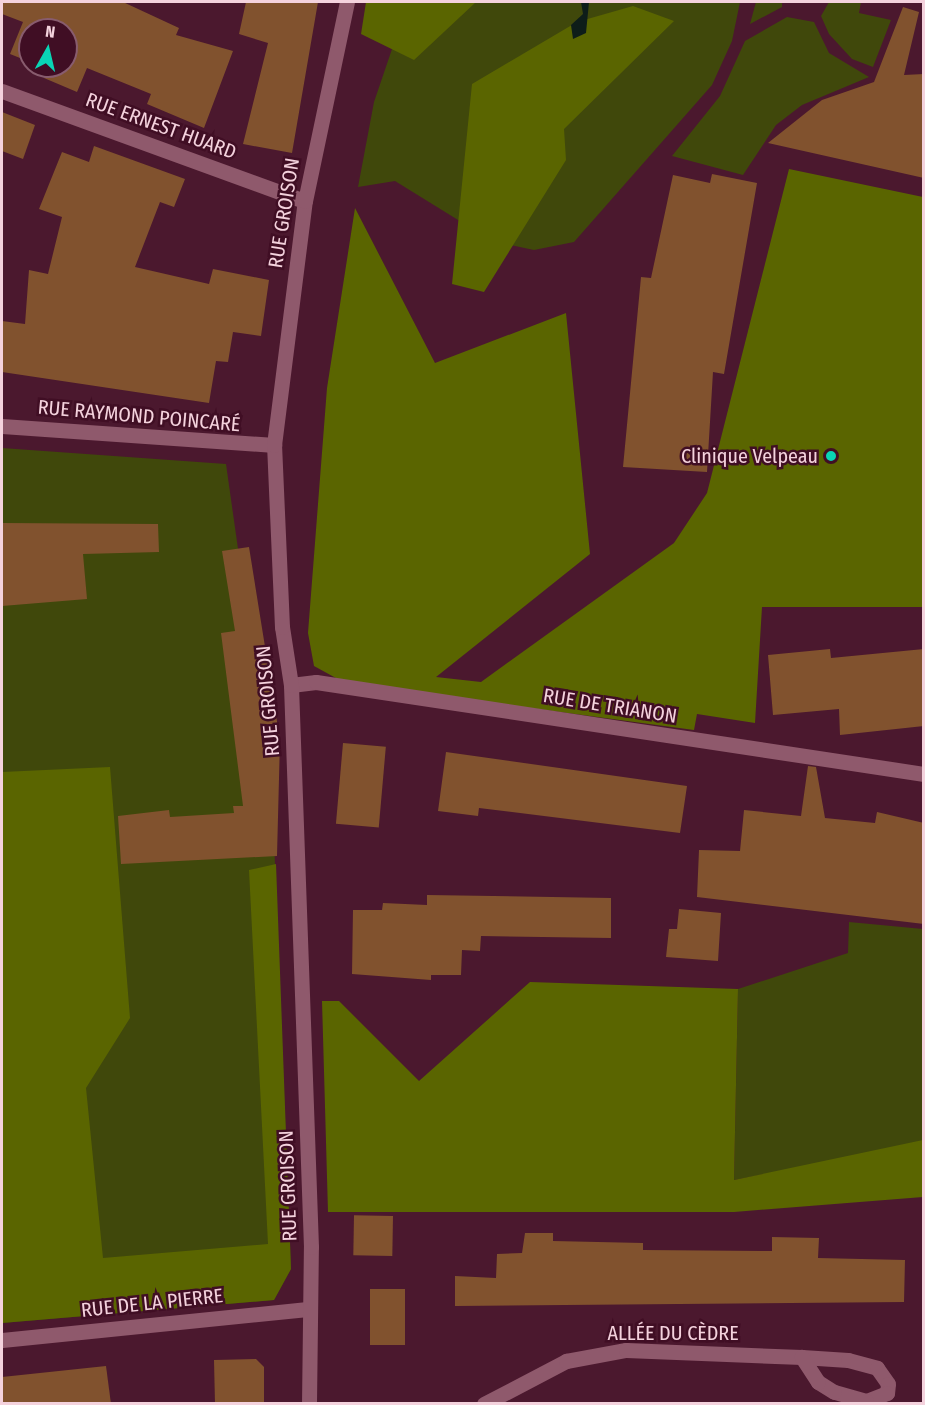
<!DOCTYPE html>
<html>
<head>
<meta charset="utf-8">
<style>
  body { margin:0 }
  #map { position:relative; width:925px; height:1405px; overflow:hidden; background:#4b182e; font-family:"Fira Sans Condensed",sans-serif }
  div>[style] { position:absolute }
  .green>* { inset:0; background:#40480b }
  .forest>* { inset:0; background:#5a6500 }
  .water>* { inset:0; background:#0e1d19 }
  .building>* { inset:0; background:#81522e; transform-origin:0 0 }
  .minor>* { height:15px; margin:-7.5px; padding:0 7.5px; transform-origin:7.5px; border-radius:7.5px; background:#8f596c }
  .dots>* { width:16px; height:16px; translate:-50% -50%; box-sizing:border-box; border:3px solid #400e24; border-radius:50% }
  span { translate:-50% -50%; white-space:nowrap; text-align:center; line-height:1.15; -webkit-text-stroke:5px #400e24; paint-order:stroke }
  .street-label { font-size:20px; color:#f4d2dd }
  .poi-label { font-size:20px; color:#f4d2dd }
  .right { translate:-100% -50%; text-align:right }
  .frame { position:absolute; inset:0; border:3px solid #f4d2dd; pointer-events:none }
  .north { position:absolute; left:18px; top:18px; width:60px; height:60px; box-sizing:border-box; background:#400e24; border:2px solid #885c6e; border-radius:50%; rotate:8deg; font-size:16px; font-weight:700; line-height:24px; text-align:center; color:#f4d2dd }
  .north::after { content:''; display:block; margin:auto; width:21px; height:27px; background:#09d5b5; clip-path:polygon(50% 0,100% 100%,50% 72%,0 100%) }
</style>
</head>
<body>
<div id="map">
  <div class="green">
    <i style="clip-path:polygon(408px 2px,740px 2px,732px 41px,712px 85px,574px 242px,534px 250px,492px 241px,395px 181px,358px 187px,374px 102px)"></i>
    <i style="clip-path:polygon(756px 2px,782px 2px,782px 7px,750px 24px)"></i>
    <i style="clip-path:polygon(829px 2px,861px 2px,859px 13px,891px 20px,873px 67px,852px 59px,829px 34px,821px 16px)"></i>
    <i style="clip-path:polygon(787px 17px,814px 22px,829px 53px,869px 77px,802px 105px,776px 125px,743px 175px,672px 156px,720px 96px,745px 41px)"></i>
    <i style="clip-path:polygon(2px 448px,226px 464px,272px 789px,291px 1269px,274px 1300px,2px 1323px)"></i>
    <i style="clip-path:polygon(849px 922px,923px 929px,923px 1143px,734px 1180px,738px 989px,848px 953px)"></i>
  </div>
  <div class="forest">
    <i style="clip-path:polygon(366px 2px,476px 2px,414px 60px,361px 34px)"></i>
    <i style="clip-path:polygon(633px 6px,674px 21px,564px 129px,566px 160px,484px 292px,452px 284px,472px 84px,577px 22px)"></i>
    <i style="clip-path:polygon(789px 169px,923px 197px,923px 607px,762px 607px,755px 723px,697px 714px,694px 730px,345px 683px,314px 666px,308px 633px,327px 388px,355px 208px,435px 363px,566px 313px,590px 554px,436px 677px,481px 682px,674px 543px,707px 493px)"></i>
    <i style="clip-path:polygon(110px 767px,130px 1018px,86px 1088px,103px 1258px,268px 1244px,249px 870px,276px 864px,291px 1269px,274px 1300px,2px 1323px,2px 772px)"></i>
    <i style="clip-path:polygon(530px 982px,738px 989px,734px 1180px,923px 1140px,923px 1197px,734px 1212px,328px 1212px,322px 1001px,339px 1001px,419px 1081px)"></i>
  </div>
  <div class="water">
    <i style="clip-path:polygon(581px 2px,589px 2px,586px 33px,573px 39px,571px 25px,583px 14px)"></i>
  </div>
  <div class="building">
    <i style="clip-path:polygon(2px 2px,123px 2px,179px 28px,176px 35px,233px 51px,204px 128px,147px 104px,151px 94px,87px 68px,77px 92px,44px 78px,48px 69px,41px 66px,66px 66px,66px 30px,30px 30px,30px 62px,10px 54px,23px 22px,2px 14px)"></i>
    <i style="clip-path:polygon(246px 2px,318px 2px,292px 153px,243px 144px,268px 43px,239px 34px)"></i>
    <i style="clip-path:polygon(903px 7px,919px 12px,904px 75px,924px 74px,924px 178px,768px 143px,822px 100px,874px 82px)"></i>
    <i style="clip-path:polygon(2px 112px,35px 125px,23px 159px,2px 151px)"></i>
    <i style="clip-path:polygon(94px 146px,185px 179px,174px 207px,160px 202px,135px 267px,209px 284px,213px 269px,269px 280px,261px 336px,233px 332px,228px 362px,216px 361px,209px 403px,2px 372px,2px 321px,25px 324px,29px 270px,48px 274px,62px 217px,39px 209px,62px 152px,89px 162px)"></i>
    <i style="clip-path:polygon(712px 174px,757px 183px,724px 374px,713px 372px,707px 472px,623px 467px,641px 277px,651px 278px,673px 175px,710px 183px)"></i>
    <i style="clip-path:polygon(2px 523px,158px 524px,159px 552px,83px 554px,87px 599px,2px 606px)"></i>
    <i style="clip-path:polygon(249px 547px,280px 740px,277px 856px,121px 864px,118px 816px,169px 810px,170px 817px,234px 813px,233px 806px,243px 806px,221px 633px,235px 631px,222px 551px)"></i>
    <i style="clip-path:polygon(830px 649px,831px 658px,924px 649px,924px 726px,840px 735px,839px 709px,773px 715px,768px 655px)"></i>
    <i style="left:343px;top:743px;width:43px;height:81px;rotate:5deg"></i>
    <i style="clip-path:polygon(446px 752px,687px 786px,680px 833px,479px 808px,478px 816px,438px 811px)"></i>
    <i style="clip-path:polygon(808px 766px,816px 767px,825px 818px,875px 823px,877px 812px,924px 823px,924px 924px,697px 897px,699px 850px,740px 851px,744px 810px,801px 816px)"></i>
    <i style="clip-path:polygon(427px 895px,611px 898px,611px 938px,481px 936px,480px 951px,462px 950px,461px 975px,431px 975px,431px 980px,352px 974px,353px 910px,382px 910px,383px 903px,427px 905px)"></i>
    <i style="clip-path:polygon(679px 909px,721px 913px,718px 961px,666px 957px,669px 929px,677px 929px)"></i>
    <i style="left:393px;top:1216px;width:40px;height:39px;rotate:91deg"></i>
    <i style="clip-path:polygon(525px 1233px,553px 1233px,553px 1241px,643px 1243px,643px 1250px,772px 1251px,772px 1237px,819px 1238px,818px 1258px,905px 1260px,904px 1302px,455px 1306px,455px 1276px,496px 1278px,497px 1254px,522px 1253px)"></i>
    <i style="left:370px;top:1289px;width:35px;height:56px"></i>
    <i style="clip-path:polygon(256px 1359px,264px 1367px,264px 1404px,215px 1404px,214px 1360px)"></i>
    <i style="clip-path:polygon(106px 1366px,111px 1404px,2px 1404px,2px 1377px)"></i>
  </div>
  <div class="minor">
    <i style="left:2px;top:91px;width:322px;rotate:20deg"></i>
    <i style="left:2px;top:426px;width:273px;rotate:4deg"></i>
    <i style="left:291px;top:685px;width:25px;rotate:-7deg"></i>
    <i style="left:316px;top:682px;width:615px;rotate:8.6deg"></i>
    <i style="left:2px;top:1340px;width:307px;rotate:-5.8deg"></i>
    <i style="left:309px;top:1404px;width:157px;rotate:-89.3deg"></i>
    <i style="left:311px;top:1247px;width:562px;rotate:-92.04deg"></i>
    <i style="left:291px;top:685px;width:59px;rotate:-98.8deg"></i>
    <i style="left:282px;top:627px;width:182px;rotate:-92.5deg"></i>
    <i style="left:274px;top:445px;width:246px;rotate:-82.8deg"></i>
    <i style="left:305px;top:201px;width:203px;rotate:-78.1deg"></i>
    <i style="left:484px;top:1404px;width:93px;rotate:-27.7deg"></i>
    <i style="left:566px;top:1361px;width:61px;rotate:-10.4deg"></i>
    <i style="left:626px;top:1350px;width:176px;rotate:2.3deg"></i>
    <i style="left:802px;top:1357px;width:46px;rotate:3.7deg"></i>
    <i style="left:848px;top:1360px;width:30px;rotate:15deg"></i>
    <i style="left:877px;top:1368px;width:19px;rotate:55deg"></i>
    <i style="left:888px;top:1384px;width:9px;rotate:96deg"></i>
    <i style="left:887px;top:1393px;width:22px;rotate:159deg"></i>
    <i style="left:866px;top:1401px;width:33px;rotate:-164deg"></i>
    <i style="left:834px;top:1392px;width:19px;rotate:-148deg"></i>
    <i style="left:818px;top:1382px;width:30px;rotate:-123deg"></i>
  </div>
  <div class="dots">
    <i style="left:831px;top:456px;background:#09d5b5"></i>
  </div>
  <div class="street-label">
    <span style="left:161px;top:126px;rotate:20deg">RUE ERNEST HUARD</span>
    <span style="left:284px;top:213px;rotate:-81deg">RUE GROISON</span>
    <span style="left:139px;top:416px;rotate:5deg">RUE RAYMOND POINCARÉ</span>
    <span style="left:268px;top:701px;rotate:-95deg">RUE GROISON</span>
    <span style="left:610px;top:706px;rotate:9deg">RUE DE TRIANON</span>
    <span style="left:288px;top:1186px;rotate:-92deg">RUE GROISON</span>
    <span style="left:152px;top:1303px;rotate:-6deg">RUE DE LA PIERRE</span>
    <span style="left:673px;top:1333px">ALLÉE DU CÈDRE</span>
  </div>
  <div class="poi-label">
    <span class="right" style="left:818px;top:456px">Clinique Velpeau</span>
  </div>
  <div class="frame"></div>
  <div class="north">N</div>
</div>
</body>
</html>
